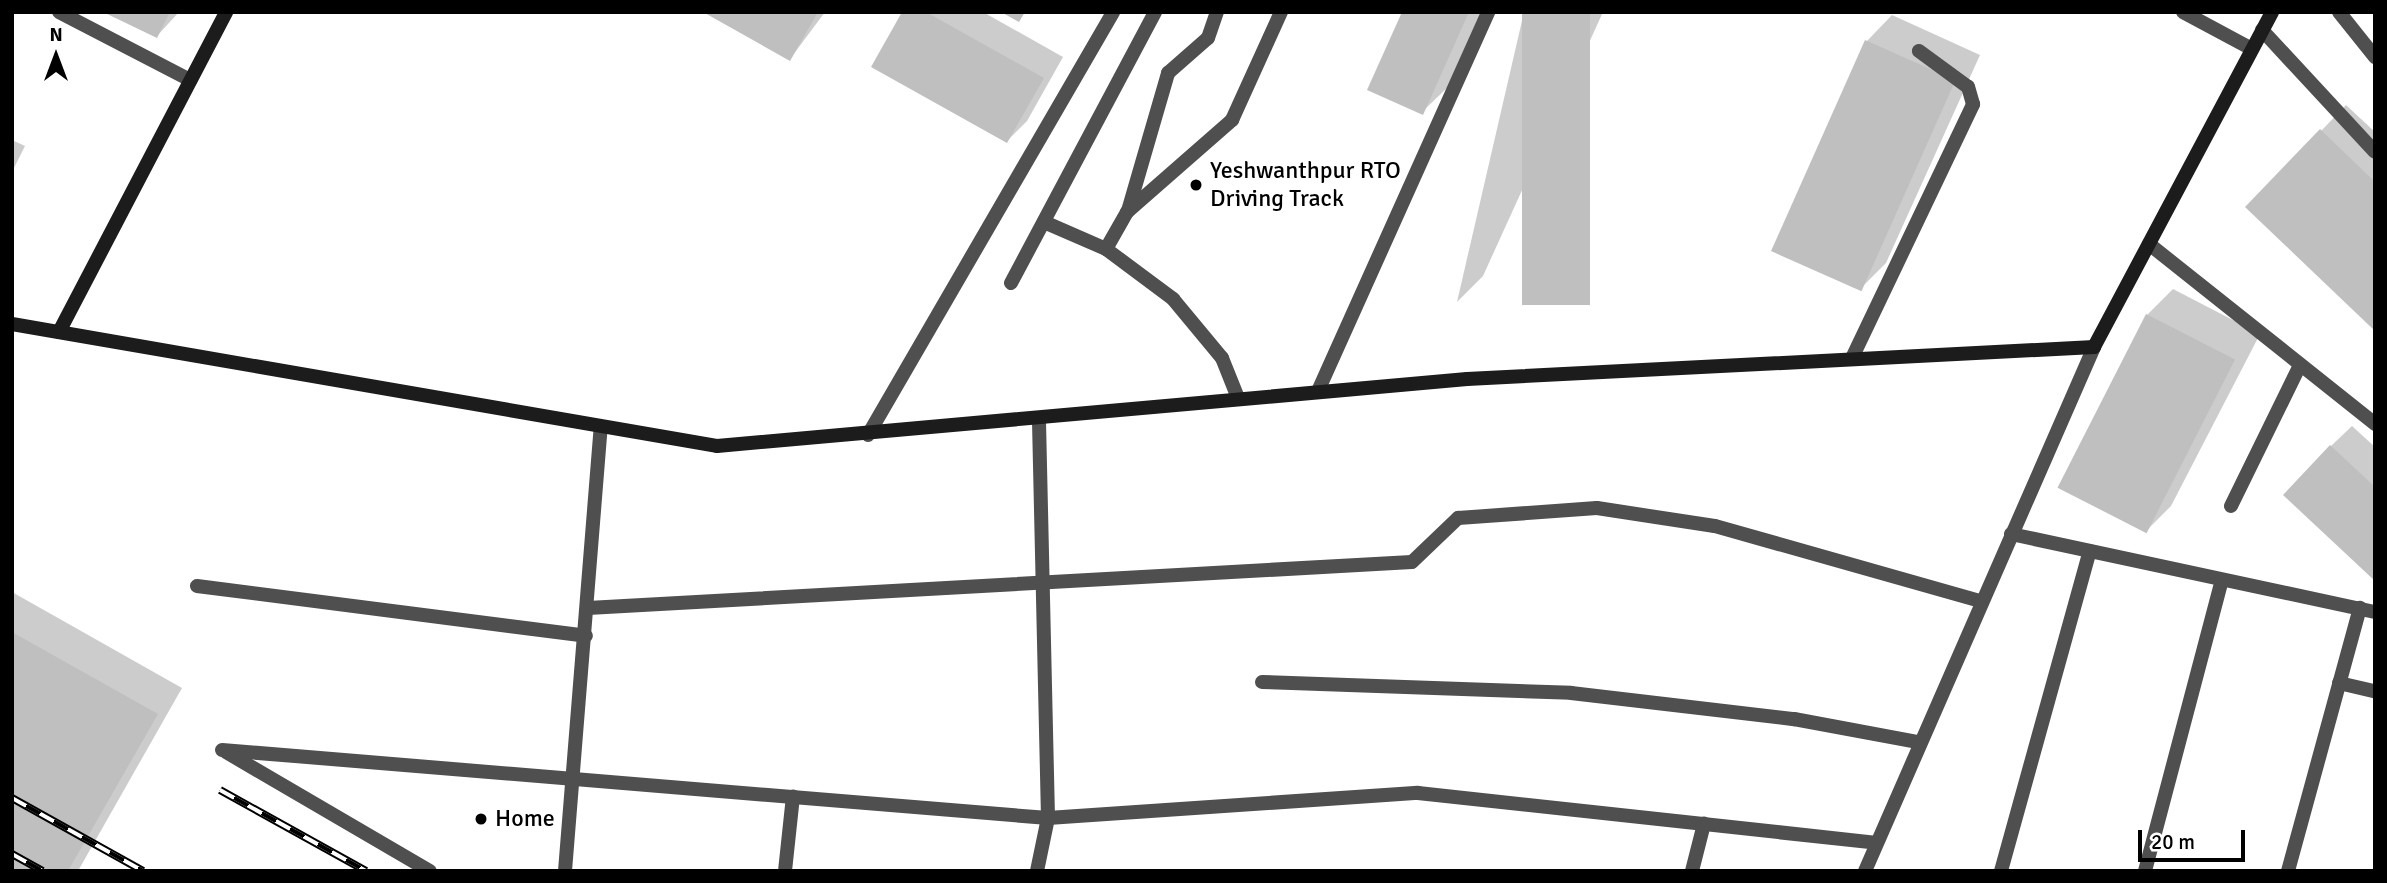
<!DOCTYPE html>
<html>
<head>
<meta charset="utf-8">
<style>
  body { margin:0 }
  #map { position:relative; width:2387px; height:883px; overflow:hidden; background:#fff; font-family:Signika,sans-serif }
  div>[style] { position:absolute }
  .shadow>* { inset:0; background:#0003 }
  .building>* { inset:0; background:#bfbfbf; transform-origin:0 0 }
  .lane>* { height:14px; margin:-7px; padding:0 7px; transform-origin:7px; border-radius:7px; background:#4f4f4f }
  .street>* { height:14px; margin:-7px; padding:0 7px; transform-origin:7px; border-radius:7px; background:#4f4f4f }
  .secondary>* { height:14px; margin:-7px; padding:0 7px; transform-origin:7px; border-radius:7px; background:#1c1c1c }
  .rail>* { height:8px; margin-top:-4px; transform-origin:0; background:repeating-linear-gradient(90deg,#fff 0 16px,#000 0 32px); box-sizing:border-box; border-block:2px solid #000 }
  .dots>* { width:19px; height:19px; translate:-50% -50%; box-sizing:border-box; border:4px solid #fff; border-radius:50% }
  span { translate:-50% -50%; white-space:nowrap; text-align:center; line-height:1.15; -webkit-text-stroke:5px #fff; paint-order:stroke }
  .poi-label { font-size:24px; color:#000 }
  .left { translate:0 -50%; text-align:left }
  .frame { position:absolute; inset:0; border:14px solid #000; pointer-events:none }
  .north { position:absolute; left:21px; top:21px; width:70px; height:70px; -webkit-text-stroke:5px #fff; paint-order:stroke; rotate:0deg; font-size:19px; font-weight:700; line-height:28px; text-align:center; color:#000 }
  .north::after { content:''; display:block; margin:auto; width:24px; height:32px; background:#000; clip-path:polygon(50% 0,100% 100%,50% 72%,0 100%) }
  .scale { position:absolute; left:2138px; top:830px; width:107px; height:32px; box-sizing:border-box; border:4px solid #000; border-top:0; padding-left:9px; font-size:21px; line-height:24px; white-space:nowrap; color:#000; -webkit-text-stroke:5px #fff; paint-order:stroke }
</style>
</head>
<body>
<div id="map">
  <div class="shadow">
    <i style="clip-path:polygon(107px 12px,179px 12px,157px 36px)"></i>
    <i style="clip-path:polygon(707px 12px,825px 12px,790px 59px)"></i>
    <i style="clip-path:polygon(904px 12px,983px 12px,1063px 57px,1027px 121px,1007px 141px)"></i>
    <i style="clip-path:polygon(1404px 12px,1482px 12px,1448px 87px,1422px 112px)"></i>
    <i style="clip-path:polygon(1524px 12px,1603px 12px,1483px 276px,1457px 302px)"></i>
    <i style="clip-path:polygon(1892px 15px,1980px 55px,1886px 263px,1860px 289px,1867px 41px)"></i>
    <i style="clip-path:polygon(2346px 105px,2375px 132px,2375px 329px,2321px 131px)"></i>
    <i style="clip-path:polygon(12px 140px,25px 146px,12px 172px)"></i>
    <i style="clip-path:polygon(2173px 289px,2260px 334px,2171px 506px,2145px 532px,2147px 315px)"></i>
    <i style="clip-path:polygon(2352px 426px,2375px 447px,2375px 578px,2331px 446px)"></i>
    <i style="clip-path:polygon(12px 592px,182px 688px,78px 871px,12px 871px)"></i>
  </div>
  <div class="building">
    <i style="clip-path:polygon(103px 12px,170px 12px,157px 38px)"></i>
    <i style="clip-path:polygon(703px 12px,818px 12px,790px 61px)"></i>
    <i style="clip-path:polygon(902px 12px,926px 12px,1044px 78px,1007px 143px,871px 67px)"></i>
    <i style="clip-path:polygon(1001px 12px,1025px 12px,1019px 22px)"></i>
    <i style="clip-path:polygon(1402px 12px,1469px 12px,1423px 115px,1367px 90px)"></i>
    <i style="left:1522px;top:12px;width:68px;height:293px"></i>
    <i style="left:1865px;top:40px;width:99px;height:231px;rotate:24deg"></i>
    <i style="clip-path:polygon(2320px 129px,2375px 182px,2375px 331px,2245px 207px)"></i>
    <i style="left:2146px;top:314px;width:100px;height:195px;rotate:27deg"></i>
    <i style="clip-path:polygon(2330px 445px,2375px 487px,2375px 581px,2283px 495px)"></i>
    <i style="clip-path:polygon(12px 632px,158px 714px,68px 871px,12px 871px)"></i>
  </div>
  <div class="lane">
    <i style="left:59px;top:12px;width:148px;rotate:27.4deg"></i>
    <i style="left:2183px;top:12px;width:78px;rotate:28.2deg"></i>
    <i style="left:2339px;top:12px;width:58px;rotate:51.3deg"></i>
    <i style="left:2262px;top:30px;width:166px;rotate:47.2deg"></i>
    <i style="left:1128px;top:211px;width:144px;rotate:-73.8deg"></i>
    <i style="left:1168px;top:73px;width:53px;rotate:-41.2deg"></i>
    <i style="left:1208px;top:38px;width:28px;rotate:-71deg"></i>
    <i style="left:1044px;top:222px;width:68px;rotate:23.5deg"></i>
    <i style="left:1106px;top:249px;width:84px;rotate:36.7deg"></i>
    <i style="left:1173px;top:299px;width:77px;rotate:50.3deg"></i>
    <i style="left:1222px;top:358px;width:43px;rotate:68.2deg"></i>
    <i style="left:2149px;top:244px;width:289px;rotate:38.5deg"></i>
    <i style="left:1106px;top:249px;width:43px;rotate:-60.4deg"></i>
    <i style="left:1127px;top:212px;width:140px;rotate:-41.2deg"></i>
    <i style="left:1232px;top:120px;width:119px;rotate:-65.6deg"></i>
    <i style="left:1011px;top:283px;width:307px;rotate:-62deg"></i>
    <i style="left:1853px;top:356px;width:279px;rotate:-64.5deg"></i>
    <i style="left:1973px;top:104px;width:18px;rotate:-106deg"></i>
    <i style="left:1968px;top:87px;width:61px;rotate:-143.7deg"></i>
    <i style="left:1318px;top:391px;width:415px;rotate:-65.8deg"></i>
    <i style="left:868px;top:435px;width:489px;rotate:-59.9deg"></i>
    <i style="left:2231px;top:506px;width:157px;rotate:-63.9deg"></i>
  </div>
  <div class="street">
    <i style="left:2011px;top:534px;width:372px;rotate:12.1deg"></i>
    <i style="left:197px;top:586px;width:392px;rotate:7.3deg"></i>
    <i style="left:588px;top:608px;width:825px;rotate:-3.2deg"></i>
    <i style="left:1412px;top:562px;width:64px;rotate:-43.7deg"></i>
    <i style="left:1458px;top:518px;width:139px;rotate:-4.1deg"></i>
    <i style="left:1597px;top:508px;width:119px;rotate:8.7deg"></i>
    <i style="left:1715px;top:526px;width:275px;rotate:15.8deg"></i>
    <i style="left:1262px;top:682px;width:309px;rotate:2deg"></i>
    <i style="left:1571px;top:693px;width:225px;rotate:6.7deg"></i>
    <i style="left:1794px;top:719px;width:125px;rotate:10.6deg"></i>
    <i style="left:2339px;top:683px;width:37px;rotate:13deg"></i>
    <i style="left:222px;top:750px;width:829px;rotate:4.71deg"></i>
    <i style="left:1048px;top:818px;width:371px;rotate:-3.9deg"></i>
    <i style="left:1418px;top:793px;width:457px;rotate:6.2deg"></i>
    <i style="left:226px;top:752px;width:236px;rotate:30.3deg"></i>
    <i style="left:565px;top:871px;width:446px;rotate:-85.4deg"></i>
    <i style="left:785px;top:871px;width:75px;rotate:-83.9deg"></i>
    <i style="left:1037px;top:871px;width:54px;rotate:-78.3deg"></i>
    <i style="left:1048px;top:818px;width:400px;rotate:-91.3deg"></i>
    <i style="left:1692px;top:871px;width:49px;rotate:-75.7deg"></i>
    <i style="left:1865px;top:871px;width:572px;rotate:-66.39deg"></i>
    <i style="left:2001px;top:871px;width:332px;rotate:-74.5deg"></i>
    <i style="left:2145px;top:871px;width:301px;rotate:-75.2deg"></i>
    <i style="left:2288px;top:871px;width:273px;rotate:-74.7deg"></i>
  </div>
  <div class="secondary">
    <i style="left:12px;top:324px;width:715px;rotate:9.82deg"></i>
    <i style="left:717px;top:446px;width:753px;rotate:-5.1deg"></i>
    <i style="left:1467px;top:379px;width:628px;rotate:-2.92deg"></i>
    <i style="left:2094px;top:347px;width:379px;rotate:-62deg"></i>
    <i style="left:59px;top:332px;width:361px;rotate:-62.4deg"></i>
  </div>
  <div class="rail">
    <i style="left:220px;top:790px;width:167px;rotate:29deg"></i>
    <i style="left:12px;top:798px;width:150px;rotate:29.1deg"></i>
    <i style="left:12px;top:854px;width:35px;rotate:29deg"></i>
  </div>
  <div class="dots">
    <i style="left:1196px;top:185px;background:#000"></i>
    <i style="left:481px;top:819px;background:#000"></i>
  </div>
  <div class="poi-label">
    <span class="left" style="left:1210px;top:185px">Yeshwanthpur RTO<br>Driving Track</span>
    <span class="left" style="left:495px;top:819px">Home</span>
  </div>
  <div class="frame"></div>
  <div class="north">N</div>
  <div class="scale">20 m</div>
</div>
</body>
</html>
